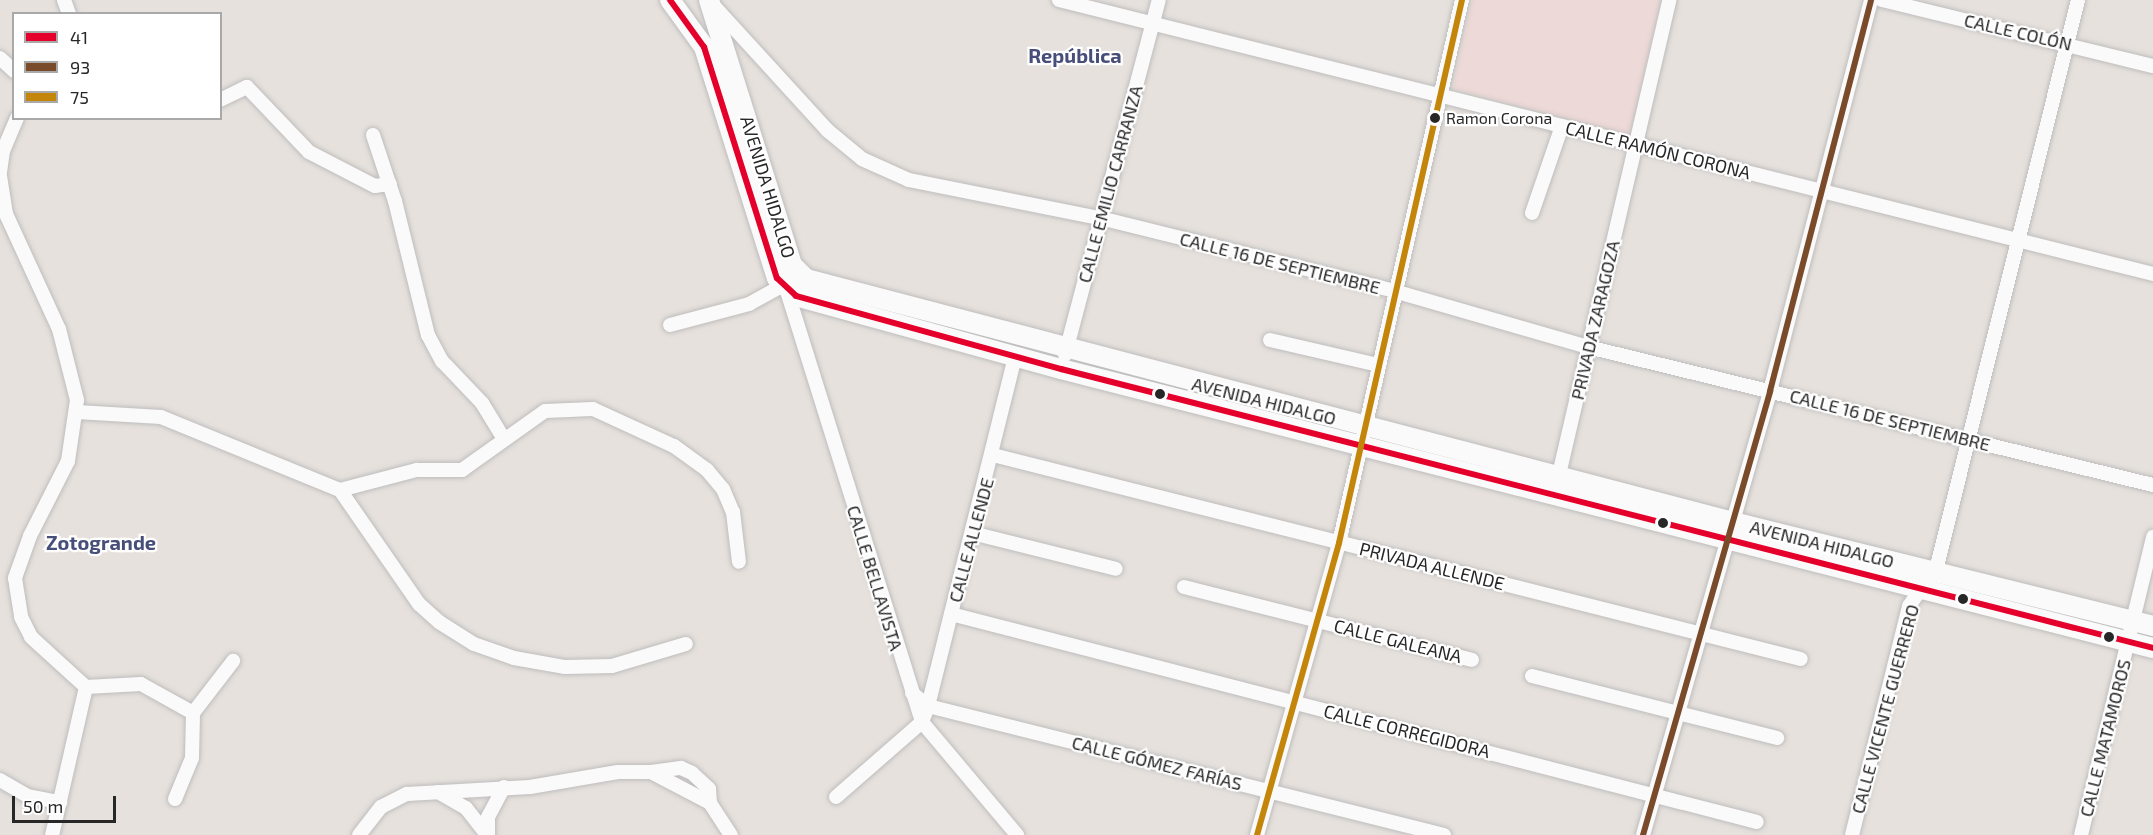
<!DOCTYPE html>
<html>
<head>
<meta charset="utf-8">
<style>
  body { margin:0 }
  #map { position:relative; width:2153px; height:835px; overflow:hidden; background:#e6e1dc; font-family:"Exo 2",sans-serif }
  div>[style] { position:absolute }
  .medical>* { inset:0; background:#edd9d7 }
  .roads { filter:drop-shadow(0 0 2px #bfbdbe) drop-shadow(0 0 2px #bfbdbe) }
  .minor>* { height:14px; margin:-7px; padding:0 7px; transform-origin:7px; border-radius:7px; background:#fbfafa }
  .secondary>* { height:20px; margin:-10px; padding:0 10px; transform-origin:10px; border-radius:10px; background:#fbfafa }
  .bus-1>* { height:6px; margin:-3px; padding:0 3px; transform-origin:3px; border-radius:3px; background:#e4002b }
  .bus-2>* { height:6px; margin:-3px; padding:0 3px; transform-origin:3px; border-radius:3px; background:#7a4b2a }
  .bus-3>* { height:6px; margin:-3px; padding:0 3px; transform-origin:3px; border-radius:3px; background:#c3860a }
  .dots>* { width:16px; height:16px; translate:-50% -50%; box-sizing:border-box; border:3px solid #fff; border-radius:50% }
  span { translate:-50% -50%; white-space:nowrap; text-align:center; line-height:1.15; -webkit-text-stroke:4.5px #fff; paint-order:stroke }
  .bus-label { font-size:16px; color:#272727 }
  .left { translate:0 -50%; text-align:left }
  .street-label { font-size:18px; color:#272727 }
  .neighbourhood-label { font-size:20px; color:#464e79; font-weight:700 }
  .legend { position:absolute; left:12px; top:12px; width:210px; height:108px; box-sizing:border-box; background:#fff; border:2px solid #a9a9a9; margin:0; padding:8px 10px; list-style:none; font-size:18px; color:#272727 }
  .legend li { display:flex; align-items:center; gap:12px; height:30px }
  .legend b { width:30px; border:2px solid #a9a9a9 }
  .scale { position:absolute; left:12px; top:796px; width:104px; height:27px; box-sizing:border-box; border:3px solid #272727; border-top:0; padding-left:8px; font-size:18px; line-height:21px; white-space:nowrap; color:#272727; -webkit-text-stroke:4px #fff; paint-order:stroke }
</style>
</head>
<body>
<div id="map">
  <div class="medical">
    <i style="clip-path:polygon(1472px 0,1661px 0,1630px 135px,1453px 89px)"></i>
  </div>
  <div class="roads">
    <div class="minor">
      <i style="left:64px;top:0;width:15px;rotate:70deg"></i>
      <i style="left:1059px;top:0;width:1128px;rotate:14.06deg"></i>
      <i style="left:1882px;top:0;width:279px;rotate:13.7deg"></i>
      <i style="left:713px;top:5px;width:169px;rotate:47.6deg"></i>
      <i style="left:827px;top:130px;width:45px;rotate:39.6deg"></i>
      <i style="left:862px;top:159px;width:51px;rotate:24.1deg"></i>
      <i style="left:909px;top:180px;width:195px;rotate:11.3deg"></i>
      <i style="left:1100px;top:218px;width:303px;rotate:13.9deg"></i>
      <i style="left:1394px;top:291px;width:202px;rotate:16.1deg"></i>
      <i style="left:1588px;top:347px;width:582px;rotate:13.73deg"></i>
      <i style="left:0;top:58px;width:19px;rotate:43deg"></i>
      <i style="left:220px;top:100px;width:30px;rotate:-26deg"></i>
      <i style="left:247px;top:87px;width:90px;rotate:46.4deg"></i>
      <i style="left:309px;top:152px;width:74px;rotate:27.3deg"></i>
      <i style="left:375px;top:186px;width:15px;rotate:-8deg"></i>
      <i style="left:373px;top:135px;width:70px;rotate:71.6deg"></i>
      <i style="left:395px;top:201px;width:138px;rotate:76.2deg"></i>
      <i style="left:428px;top:335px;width:30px;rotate:62deg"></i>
      <i style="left:442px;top:361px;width:58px;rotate:46.4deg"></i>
      <i style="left:482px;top:403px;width:42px;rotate:58.6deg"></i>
      <i style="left:0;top:172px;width:21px;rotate:-82deg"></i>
      <i style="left:3px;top:151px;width:36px;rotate:-67deg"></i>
      <i style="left:0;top:176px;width:38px;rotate:81deg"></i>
      <i style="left:6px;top:214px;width:127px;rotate:65.3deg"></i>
      <i style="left:59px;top:329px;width:73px;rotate:75.8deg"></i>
      <i style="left:77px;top:400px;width:62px;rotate:98.4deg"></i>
      <i style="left:68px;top:461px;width:84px;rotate:116.9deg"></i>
      <i style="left:30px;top:536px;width:45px;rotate:109.7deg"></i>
      <i style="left:15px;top:578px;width:39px;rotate:81deg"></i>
      <i style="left:21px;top:617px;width:22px;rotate:63deg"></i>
      <i style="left:31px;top:637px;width:74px;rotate:42.3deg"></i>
      <i style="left:86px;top:687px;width:152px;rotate:102.9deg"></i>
      <i style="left:1532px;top:213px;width:92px;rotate:-71deg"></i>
      <i style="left:787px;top:291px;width:452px;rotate:72.6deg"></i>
      <i style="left:922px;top:722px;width:148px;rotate:49.9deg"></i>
      <i style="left:670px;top:325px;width:82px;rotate:-14.9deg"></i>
      <i style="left:749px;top:304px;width:37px;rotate:-29deg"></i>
      <i style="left:1270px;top:340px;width:111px;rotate:13deg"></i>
      <i style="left:1065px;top:355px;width:367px;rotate:-75.2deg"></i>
      <i style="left:77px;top:412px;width:84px;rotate:3.4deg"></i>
      <i style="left:161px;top:417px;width:193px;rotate:22.2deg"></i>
      <i style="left:340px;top:490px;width:80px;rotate:-14.6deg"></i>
      <i style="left:417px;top:470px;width:45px"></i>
      <i style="left:462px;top:470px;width:102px;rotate:-35.4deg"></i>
      <i style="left:545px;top:411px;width:48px;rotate:-2.4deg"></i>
      <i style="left:593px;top:409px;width:89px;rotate:24.6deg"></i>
      <i style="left:674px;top:446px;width:41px;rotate:36deg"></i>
      <i style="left:707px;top:470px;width:25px;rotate:50deg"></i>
      <i style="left:723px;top:489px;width:25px;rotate:67deg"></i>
      <i style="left:733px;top:512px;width:50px;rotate:83.2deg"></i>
      <i style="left:993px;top:455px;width:833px;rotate:14.17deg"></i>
      <i style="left:1557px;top:483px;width:496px;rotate:-76.9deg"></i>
      <i style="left:340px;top:490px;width:139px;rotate:55.3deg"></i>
      <i style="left:419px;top:604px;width:27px;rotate:42deg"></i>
      <i style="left:439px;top:622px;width:41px;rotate:32.2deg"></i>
      <i style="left:474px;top:644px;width:42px;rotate:19.3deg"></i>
      <i style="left:514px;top:658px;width:52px;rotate:10deg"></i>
      <i style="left:565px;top:667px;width:47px;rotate:-1.2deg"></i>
      <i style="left:612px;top:666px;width:77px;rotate:-16.6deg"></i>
      <i style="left:972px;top:533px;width:148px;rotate:14deg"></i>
      <i style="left:1184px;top:587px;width:297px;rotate:14.2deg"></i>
      <i style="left:951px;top:614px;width:832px;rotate:14.47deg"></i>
      <i style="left:1532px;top:676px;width:253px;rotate:14.2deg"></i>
      <i style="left:86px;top:687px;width:55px;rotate:-3.1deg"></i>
      <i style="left:141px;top:684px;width:60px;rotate:29.1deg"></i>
      <i style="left:912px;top:693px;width:21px;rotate:39deg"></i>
      <i style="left:928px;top:706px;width:532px;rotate:14.04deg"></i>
      <i style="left:651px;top:772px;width:30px;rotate:-8deg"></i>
      <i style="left:681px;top:768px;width:12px;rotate:24deg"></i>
      <i style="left:692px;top:773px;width:23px;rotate:43deg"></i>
      <i style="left:709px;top:789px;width:14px;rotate:86deg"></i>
      <i style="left:0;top:780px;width:32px;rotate:30deg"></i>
      <i style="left:28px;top:796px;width:33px;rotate:11deg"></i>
      <i style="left:438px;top:792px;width:32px;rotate:30deg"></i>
      <i style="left:466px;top:808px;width:34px;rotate:52deg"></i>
      <i style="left:836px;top:797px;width:114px;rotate:-41.1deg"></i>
      <i style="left:922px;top:722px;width:17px;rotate:-69deg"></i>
      <i style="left:928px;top:706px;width:360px;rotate:-76deg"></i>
      <i style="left:175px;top:799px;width:44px;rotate:-67.5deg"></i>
      <i style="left:192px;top:758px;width:45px;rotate:-88.7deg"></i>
      <i style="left:193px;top:713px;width:66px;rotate:-52.4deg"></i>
      <i style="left:359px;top:835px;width:36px;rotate:-52deg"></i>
      <i style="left:381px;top:807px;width:29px;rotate:-27deg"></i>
      <i style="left:407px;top:794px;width:123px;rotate:-3.3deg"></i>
      <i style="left:530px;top:787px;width:89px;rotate:-9.7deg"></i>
      <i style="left:618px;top:772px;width:33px"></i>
      <i style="left:651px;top:772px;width:67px;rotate:27.7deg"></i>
      <i style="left:710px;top:803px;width:38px;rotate:57deg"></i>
      <i style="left:488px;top:835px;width:18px;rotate:-90deg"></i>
      <i style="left:488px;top:817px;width:34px;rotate:-62deg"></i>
      <i style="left:1257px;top:835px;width:303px;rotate:-74.3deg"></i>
      <i style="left:1339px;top:543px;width:557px;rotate:-77.24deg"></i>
      <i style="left:1643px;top:835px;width:462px;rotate:-74deg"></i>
      <i style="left:1770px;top:391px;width:404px;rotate:-75.5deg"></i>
      <i style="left:1852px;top:835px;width:236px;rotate:-76deg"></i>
      <i style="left:1909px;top:606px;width:49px;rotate:-55deg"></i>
      <i style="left:1937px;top:566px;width:583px;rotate:-76.01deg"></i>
      <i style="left:2081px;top:835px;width:307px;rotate:-76.4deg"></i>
    </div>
    <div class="secondary">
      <i style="left:670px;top:0;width:58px;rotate:54.1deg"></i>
      <i style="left:704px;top:47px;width:242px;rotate:72.5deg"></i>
      <i style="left:777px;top:278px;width:26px;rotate:43deg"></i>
      <i style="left:796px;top:296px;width:275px;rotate:15.4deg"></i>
      <i style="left:1061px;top:369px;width:1127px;rotate:14.33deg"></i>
      <i style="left:709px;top:0;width:278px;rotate:72.6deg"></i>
      <i style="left:792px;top:265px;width:20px;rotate:45deg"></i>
      <i style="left:806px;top:279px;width:958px;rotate:14.69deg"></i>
      <i style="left:1733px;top:522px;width:433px;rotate:13.9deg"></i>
    </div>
  </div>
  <div class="bus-1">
    <i style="left:670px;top:0;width:58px;rotate:54.1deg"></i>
    <i style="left:704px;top:47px;width:242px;rotate:72.5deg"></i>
    <i style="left:777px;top:278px;width:26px;rotate:43deg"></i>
    <i style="left:796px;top:296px;width:275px;rotate:15.4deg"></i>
    <i style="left:1061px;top:369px;width:1127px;rotate:14.33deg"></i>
  </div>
  <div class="bus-2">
    <i style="left:1643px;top:835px;width:462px;rotate:-74deg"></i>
    <i style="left:1770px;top:391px;width:404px;rotate:-75.5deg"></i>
  </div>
  <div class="bus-3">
    <i style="left:1257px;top:835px;width:303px;rotate:-74.3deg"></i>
    <i style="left:1339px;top:543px;width:557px;rotate:-77.24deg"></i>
  </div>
  <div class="dots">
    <i style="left:1435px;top:118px;background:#272727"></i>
    <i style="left:1160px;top:394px;background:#272727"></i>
    <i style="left:1663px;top:523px;background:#272727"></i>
    <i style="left:1963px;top:599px;background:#272727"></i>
    <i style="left:2109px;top:637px;background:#272727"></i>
  </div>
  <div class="bus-label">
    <span class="left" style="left:1446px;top:118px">Ramon Corona</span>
  </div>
  <div class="street-label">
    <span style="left:2018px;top:32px;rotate:13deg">CALLE COLÓN</span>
    <span style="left:1658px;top:150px;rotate:14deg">CALLE RAMÓN CORONA</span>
    <span style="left:1110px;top:184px;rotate:-75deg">CALLE EMILIO CARRANZA</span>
    <span style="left:768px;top:187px;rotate:73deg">AVENIDA HIDALGO</span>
    <span style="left:1280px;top:263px;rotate:14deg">CALLE 16 DE SEPTIEMBRE</span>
    <span style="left:1595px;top:320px;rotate:-77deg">PRIVADA ZARAGOZA</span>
    <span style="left:1264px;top:401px;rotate:14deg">AVENIDA HIDALGO</span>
    <span style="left:1890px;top:420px;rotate:14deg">CALLE 16 DE SEPTIEMBRE</span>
    <span style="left:971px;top:540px;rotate:-75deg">CALLE ALLENDE</span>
    <span style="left:1822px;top:544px;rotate:14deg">AVENIDA HIDALGO</span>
    <span style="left:1432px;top:566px;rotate:14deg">PRIVADA ALLENDE</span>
    <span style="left:875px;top:578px;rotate:73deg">CALLE BELLAVISTA</span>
    <span style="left:1398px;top:641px;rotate:14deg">CALLE GALEANA</span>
    <span style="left:1885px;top:709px;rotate:-75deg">CALLE VICENTE GUERRERO</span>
    <span style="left:1407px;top:731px;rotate:14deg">CALLE CORREGIDORA</span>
    <span style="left:2105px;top:738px;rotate:-76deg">CALLE MATAMOROS</span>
    <span style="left:1157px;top:763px;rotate:14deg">CALLE GÓMEZ FARÍAS</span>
  </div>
  <div class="neighbourhood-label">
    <span style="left:1075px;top:55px">República</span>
    <span style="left:101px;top:542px">Zotogrande</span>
  </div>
  <ul class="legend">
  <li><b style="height:8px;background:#e4002b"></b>41</li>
  <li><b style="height:8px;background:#7a4b2a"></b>93</li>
  <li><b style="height:8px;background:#c3860a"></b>75</li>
  </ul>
  <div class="scale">50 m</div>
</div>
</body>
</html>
